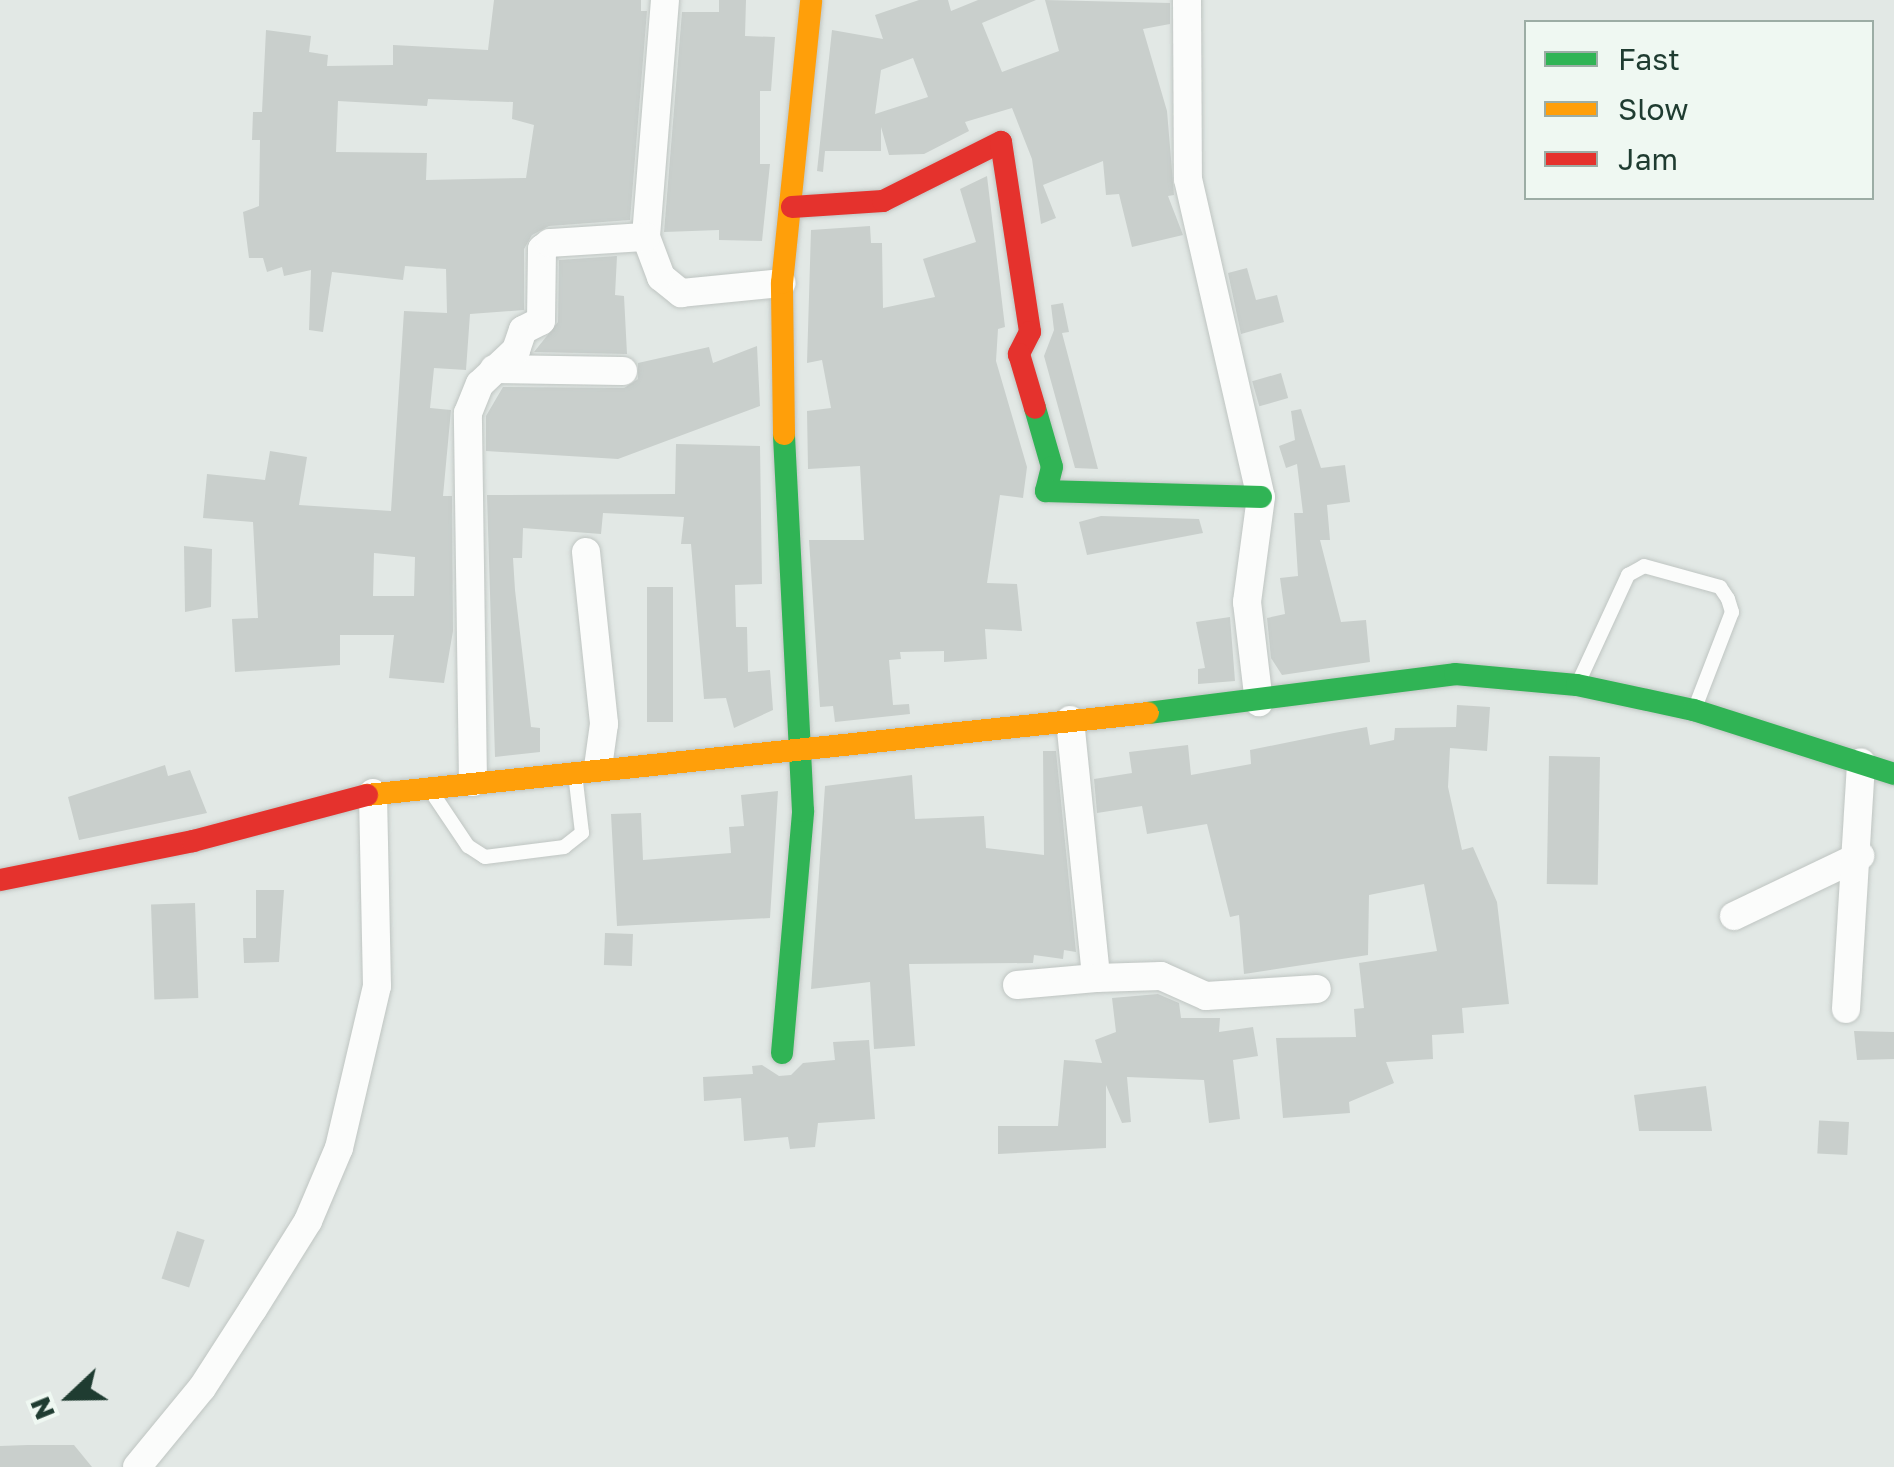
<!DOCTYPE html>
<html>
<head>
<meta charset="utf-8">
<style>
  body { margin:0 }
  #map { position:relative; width:1894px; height:1467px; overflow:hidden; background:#e2e8e5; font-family:"Golos Text",sans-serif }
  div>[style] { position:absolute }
  .building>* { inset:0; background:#c9cfcc; transform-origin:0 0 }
  .roads { filter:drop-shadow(0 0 2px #bfc5c2) drop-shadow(0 0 2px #bfc5c2) }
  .lane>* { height:14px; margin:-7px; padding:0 7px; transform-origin:7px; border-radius:7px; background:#fbfcfb }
  .street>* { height:28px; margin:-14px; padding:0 14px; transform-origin:14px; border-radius:14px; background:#fbfcfb }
  .fast>* { height:22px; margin:-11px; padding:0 11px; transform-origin:11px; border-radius:11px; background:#30b455 }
  .slow>* { height:22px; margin:-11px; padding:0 11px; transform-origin:11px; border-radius:11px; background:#ff9f0a }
  .jam>* { height:22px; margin:-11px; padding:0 11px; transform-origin:11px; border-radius:11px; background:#e5322d }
  span { translate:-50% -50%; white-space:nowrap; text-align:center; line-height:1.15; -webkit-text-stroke:9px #eff8f2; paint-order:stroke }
  .legend { position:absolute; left:1524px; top:20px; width:350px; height:180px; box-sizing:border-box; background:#eff8f2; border:2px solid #9cada5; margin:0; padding:12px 18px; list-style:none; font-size:30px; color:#1f3c31 }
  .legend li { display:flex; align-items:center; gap:20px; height:50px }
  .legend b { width:50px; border:2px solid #9cada5 }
  .north { position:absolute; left:20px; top:1347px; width:100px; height:100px; -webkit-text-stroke:8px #eff8f2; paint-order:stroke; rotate:248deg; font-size:28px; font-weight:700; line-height:40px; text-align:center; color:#1f3c31 }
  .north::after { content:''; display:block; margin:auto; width:35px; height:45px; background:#1f3c31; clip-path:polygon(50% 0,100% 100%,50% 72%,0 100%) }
</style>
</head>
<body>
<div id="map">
  <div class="building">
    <i style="clip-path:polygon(evenodd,494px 0,641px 0,641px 11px,647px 11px,630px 220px,549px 226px,532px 235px,524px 249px,524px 310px,470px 314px,466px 370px,434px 368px,430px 408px,451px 410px,443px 496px,452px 496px,453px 631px,444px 683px,389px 678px,394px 635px,340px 635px,340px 665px,235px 672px,232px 619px,258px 618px,253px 522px,203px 518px,207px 474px,265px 480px,270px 451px,307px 457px,299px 505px,391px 511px,404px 311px,447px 313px,446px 269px,405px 266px,403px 280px,332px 272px,323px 332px,309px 330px,311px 270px,284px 276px,282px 267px,267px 272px,263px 258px,249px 258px,243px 212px,259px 206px,260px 140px,252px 140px,253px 112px,262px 112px,266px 30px,311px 36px,309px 52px,328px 55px,327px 66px,393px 65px,393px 45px,488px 50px,494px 0,428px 99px,513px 102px,512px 119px,534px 125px,526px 178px,426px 180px,427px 153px,336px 152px,338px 101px,427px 106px,428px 99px,494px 0,374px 553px,415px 557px,414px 596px,373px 596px,374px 553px)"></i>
    <i style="clip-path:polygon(719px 0,746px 0,745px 36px,775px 37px,771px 91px,760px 91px,760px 164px,770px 164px,762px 241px,719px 240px,719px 230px,664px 232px,682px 12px,719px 12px)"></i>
    <i style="clip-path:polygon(evenodd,919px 0,948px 0,951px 11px,978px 0,1036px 0,982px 23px,1002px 72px,1059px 51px,1045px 0,1170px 3px,1170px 24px,1143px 29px,1167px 111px,1174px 195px,1168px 196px,1183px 235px,1132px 247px,1119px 194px,1106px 195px,1103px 161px,1043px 185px,1056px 218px,1041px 224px,1032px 159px,1012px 108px,965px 122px,969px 131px,924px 154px,889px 155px,881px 127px,881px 151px,825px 151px,823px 172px,817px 171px,832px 30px,883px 39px,875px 15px,919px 0,913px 58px,928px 97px,875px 114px,881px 70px,913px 58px)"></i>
    <i style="clip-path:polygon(987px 176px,1005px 327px,998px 329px,996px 361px,1027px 467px,1023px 498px,1000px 495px,987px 583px,1017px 584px,1022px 631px,985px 629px,987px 659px,944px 662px,944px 651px,900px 652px,901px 659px,889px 660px,893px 705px,909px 704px,910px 714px,835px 722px,833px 706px,820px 707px,809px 540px,864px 540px,860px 466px,808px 469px,807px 411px,831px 408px,822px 360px,807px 363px,811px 230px,870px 226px,871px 243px,882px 243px,883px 308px,935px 297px,923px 259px,976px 242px,960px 189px)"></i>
    <i style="clip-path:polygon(617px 256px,615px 295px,624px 296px,627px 354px,534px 352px,558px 322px,559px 260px)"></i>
    <i style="clip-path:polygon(1247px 268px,1256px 300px,1277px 295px,1284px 322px,1241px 334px,1228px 273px)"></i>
    <i style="clip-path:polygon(1063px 303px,1069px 332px,1062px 333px,1098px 469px,1075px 468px,1044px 356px,1054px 330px,1051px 305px)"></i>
    <i style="clip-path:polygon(757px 346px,760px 406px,618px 459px,486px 451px,486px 416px,503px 387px,624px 388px,638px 379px,638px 363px,709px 347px,713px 363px)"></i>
    <i style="left:1281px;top:373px;width:26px;height:30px;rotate:74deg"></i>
    <i style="clip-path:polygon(1301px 409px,1321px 468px,1345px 465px,1350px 502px,1327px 505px,1330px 540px,1320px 540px,1341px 622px,1366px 620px,1370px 662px,1282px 675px,1271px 658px,1267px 618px,1285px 614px,1280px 578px,1298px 576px,1294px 513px,1303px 513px,1297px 464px,1286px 468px,1279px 446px,1295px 440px,1291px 411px)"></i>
    <i style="clip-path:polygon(676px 444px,760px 446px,762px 584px,735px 585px,736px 627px,747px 627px,748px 672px,770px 670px,773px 710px,734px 728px,726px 698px,704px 699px,691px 544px,681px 544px,684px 517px,603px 513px,601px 534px,523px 528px,522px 558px,513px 558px,515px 590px,531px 727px,540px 728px,540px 752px,495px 757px,487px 495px,675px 494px)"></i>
    <i style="clip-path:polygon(1101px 516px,1199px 519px,1203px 533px,1087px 555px,1079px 522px)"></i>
    <i style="clip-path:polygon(184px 546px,212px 549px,211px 607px,185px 612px)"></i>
    <i style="left:647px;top:587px;width:26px;height:135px"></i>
    <i style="clip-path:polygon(1230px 617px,1235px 681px,1198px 684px,1198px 669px,1205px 668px,1196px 622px)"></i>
    <i style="clip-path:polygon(1457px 705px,1490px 707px,1487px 751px,1450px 748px,1448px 787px,1462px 850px,1473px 847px,1497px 902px,1509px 1004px,1462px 1008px,1464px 1033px,1432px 1035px,1433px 1059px,1386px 1062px,1394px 1083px,1349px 1102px,1350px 1113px,1283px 1118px,1276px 1038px,1356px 1037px,1354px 1009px,1364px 1008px,1359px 963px,1437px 951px,1424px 884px,1369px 895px,1368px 955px,1244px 974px,1239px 915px,1230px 917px,1207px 824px,1147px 834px,1142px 806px,1097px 813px,1094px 779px,1132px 773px,1129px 752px,1188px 745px,1191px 775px,1251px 764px,1250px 750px,1334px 733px,1367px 727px,1370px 745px,1394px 740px,1395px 728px,1456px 727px)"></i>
    <i style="clip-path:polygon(1043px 751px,1056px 751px,1076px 952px,1064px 950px,1063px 959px,1034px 955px,1033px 963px,909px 964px,915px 1046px,874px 1049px,870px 982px,811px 989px,825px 786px,912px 775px,915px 819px,984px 816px,986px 848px,1044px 855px)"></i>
    <i style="left:1549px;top:756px;width:51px;height:128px;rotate:1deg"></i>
    <i style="clip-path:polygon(165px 765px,168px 776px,190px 770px,207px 813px,79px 840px,68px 797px)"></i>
    <i style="clip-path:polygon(778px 791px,770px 918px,617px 926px,611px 814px,641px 813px,643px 860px,731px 853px,729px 827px,744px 826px,741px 795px)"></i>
    <i style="clip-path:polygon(256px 890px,284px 890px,279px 962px,244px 963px,243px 938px,256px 938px)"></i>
    <i style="left:195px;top:903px;width:95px;height:44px;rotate:88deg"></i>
    <i style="left:605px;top:933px;width:28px;height:32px;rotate:2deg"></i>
    <i style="clip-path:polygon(1158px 994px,1179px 1003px,1181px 1018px,1220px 1018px,1219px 1032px,1253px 1027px,1258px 1056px,1233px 1060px,1240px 1119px,1209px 1123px,1204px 1080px,1127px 1077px,1131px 1122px,1122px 1123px,1106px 1085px,1106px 1148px,998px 1154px,998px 1126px,1058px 1126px,1064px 1060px,1102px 1063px,1095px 1040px,1116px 1032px,1112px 998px)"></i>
    <i style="clip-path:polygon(1854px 1031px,1894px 1032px,1894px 1059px,1857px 1060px)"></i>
    <i style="clip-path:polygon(869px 1040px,875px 1119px,818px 1123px,815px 1147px,790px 1149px,788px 1137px,744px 1141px,741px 1098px,704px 1101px,703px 1077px,753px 1074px,752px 1066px,762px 1065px,779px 1076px,791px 1075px,803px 1063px,835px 1060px,833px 1042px)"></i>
    <i style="clip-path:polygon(1706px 1086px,1712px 1131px,1639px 1131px,1634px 1095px)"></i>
    <i style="left:1849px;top:1122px;width:33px;height:30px;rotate:93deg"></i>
    <i style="left:177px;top:1231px;width:29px;height:50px;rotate:18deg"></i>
    <i style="clip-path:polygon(28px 1445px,74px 1445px,92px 1467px,0 1467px,0 1446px)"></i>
  </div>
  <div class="roads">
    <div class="lane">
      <i style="left:1580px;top:679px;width:115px;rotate:-65.2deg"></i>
      <i style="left:1628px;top:575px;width:18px;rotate:-29deg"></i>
      <i style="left:1644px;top:566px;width:79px;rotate:15.4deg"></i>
      <i style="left:1720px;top:587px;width:14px;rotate:56deg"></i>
      <i style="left:1728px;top:599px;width:14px;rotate:73deg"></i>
      <i style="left:1732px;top:612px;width:103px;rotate:111.1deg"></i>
      <i style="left:433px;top:794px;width:63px;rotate:56.1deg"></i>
      <i style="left:468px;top:846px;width:20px;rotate:33deg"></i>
      <i style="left:485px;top:857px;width:80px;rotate:-7.2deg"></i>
      <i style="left:564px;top:847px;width:23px;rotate:-38deg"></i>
      <i style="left:582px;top:833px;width:60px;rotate:-96.7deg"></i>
    </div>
    <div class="street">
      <i style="left:665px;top:0;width:238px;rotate:94.6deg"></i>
      <i style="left:646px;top:237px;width:43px;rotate:69.4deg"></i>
      <i style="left:661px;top:277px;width:26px;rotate:39deg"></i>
      <i style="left:681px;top:293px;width:101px;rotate:-5.7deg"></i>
      <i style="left:1187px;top:0;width:179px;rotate:89.7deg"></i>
      <i style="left:1188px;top:179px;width:326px;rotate:77.1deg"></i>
      <i style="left:1261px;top:497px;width:106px;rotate:97.6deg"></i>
      <i style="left:1247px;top:602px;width:101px;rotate:83.2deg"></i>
      <i style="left:494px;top:369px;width:129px;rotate:0.9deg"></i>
      <i style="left:586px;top:552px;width:173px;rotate:84deg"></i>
      <i style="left:604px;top:724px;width:43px;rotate:97.9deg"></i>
      <i style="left:1070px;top:720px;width:259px;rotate:84.2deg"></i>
      <i style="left:1096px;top:978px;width:65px;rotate:-1.8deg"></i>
      <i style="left:1161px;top:976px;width:49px;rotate:24deg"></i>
      <i style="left:1206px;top:996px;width:111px;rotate:-3.6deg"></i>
      <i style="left:473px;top:782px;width:369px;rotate:-90.8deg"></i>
      <i style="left:468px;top:413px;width:31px;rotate:-68deg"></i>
      <i style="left:480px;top:384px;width:50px;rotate:-43.4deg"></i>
      <i style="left:516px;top:350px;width:21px;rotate:-71deg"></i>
      <i style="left:523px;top:330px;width:20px;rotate:-27deg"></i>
      <i style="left:541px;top:321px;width:72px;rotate:-89.2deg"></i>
      <i style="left:542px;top:249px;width:10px;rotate:-37deg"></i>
      <i style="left:550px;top:243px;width:96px;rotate:-3.6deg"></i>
      <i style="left:1734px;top:916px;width:140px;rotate:-25.5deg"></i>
      <i style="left:1017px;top:985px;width:79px;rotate:-5.1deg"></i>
      <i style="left:1846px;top:1009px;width:247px;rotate:-86.5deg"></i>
      <i style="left:137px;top:1467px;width:102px;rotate:-50.6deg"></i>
      <i style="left:202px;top:1388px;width:94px;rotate:-57.2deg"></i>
      <i style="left:253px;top:1309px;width:104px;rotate:-58deg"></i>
      <i style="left:308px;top:1221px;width:79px;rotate:-67deg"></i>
      <i style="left:339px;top:1148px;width:166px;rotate:-76.8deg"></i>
      <i style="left:377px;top:986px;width:193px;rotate:-91.2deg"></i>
    </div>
    <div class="fast">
      <i style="left:1035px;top:408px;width:61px;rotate:73.9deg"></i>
      <i style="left:1052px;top:467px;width:25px;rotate:104deg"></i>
      <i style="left:1046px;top:491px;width:215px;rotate:1.6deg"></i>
      <i style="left:1148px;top:713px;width:309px;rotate:-7.2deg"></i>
      <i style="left:1455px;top:674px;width:122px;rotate:5.2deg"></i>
      <i style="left:1577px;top:685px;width:120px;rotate:12.1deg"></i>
      <i style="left:1694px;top:710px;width:210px;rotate:17.7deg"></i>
      <i style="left:782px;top:1053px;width:243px;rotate:-85deg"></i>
      <i style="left:803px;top:811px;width:377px;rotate:-92.9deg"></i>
    </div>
    <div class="slow">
      <i style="left:784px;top:434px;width:151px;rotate:-90.8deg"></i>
      <i style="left:782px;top:283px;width:284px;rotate:-84.1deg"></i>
      <i style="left:367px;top:795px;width:785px;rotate:-5.99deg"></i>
    </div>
    <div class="jam">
      <i style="left:792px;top:207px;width:91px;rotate:-3.8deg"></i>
      <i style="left:883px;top:201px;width:132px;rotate:-26.6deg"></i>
      <i style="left:1001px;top:142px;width:192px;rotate:81.3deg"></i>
      <i style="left:1030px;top:332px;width:25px;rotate:117deg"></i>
      <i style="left:1019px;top:354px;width:56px;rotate:73.5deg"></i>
      <i style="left:0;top:880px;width:197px;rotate:-11.4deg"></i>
      <i style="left:193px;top:841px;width:180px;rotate:-14.8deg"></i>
    </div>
  </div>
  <ul class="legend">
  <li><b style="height:12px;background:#30b455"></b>Fast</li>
  <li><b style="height:12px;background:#ff9f0a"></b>Slow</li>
  <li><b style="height:12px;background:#e5322d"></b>Jam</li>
  </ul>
  <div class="north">N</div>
</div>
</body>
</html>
